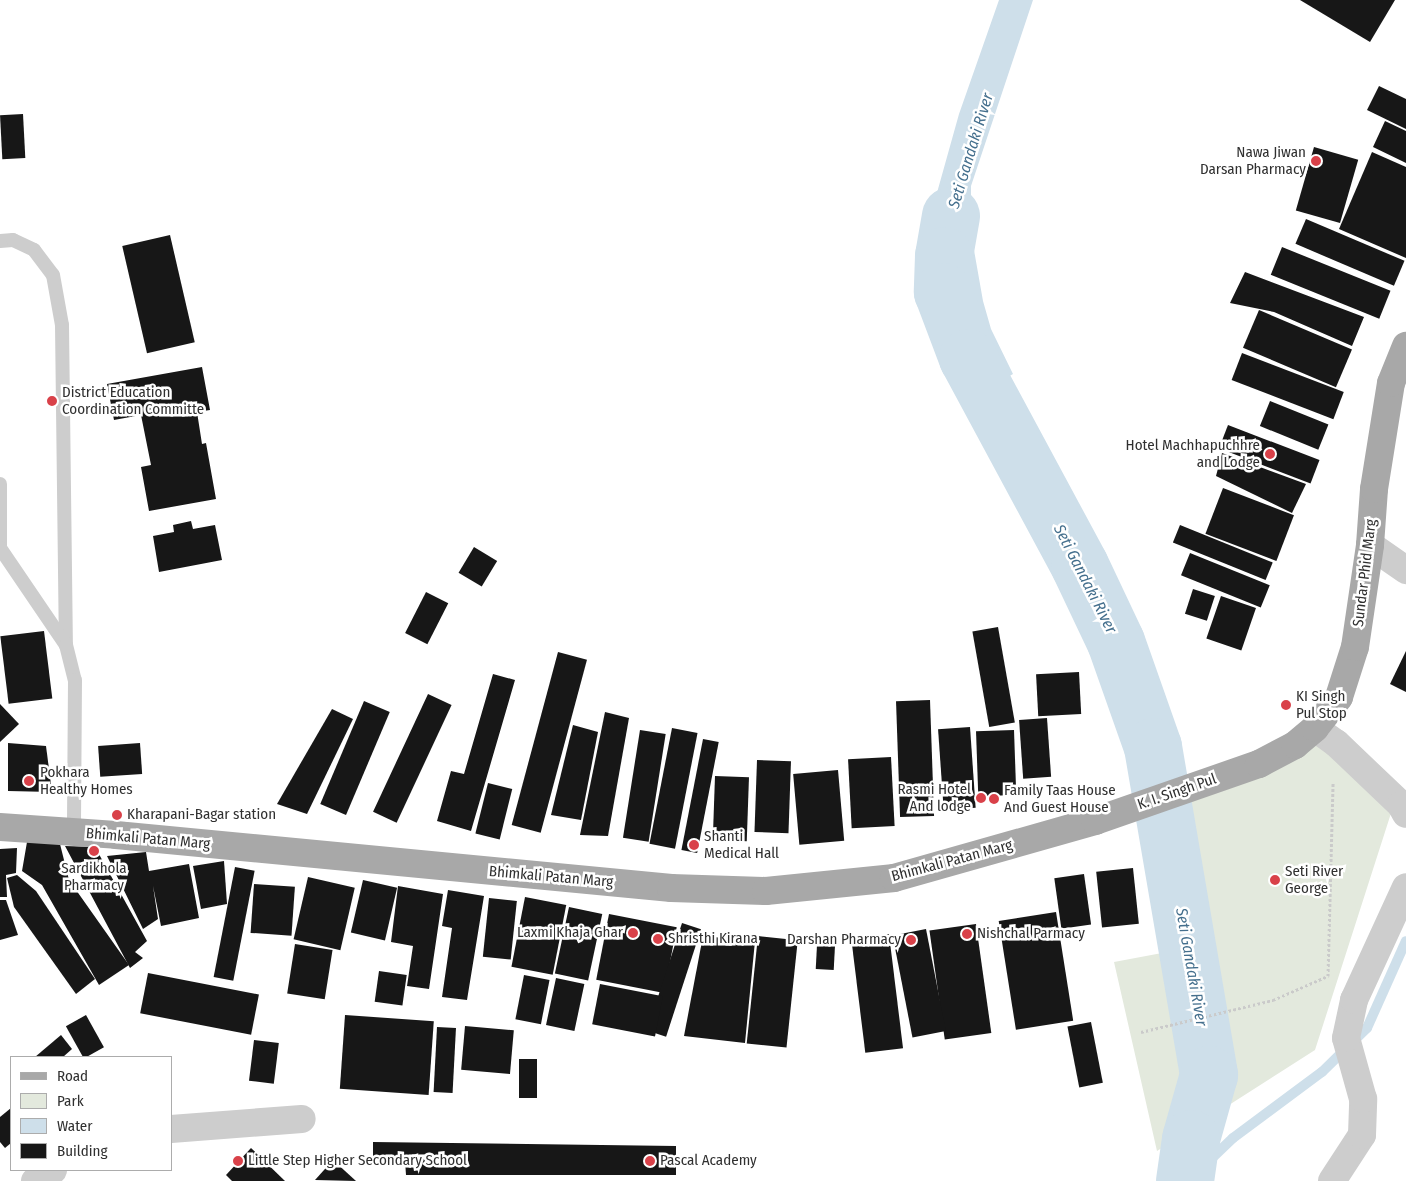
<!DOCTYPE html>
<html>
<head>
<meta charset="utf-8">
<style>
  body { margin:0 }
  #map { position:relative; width:1406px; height:1181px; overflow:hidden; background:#fff; font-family:"Fira Sans Condensed",sans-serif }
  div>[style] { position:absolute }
  .green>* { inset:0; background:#e3e9dd }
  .water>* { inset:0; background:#cedfea }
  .stream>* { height:10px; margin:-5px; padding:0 5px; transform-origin:5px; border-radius:5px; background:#cedfea }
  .river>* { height:58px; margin:-29px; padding:0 29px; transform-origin:29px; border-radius:29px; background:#cedfea }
  .building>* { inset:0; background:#171717; transform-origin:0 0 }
  .path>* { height:3px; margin-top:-1.5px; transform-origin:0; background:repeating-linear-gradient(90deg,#cacaca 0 2.5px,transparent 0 5px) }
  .service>* { height:14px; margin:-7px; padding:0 7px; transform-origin:7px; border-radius:7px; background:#cdcdcd }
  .minor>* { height:28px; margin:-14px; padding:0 14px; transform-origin:14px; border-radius:14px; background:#cdcdcd }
  .primary>* { height:28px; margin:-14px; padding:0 14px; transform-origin:14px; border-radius:14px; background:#a8a8a8 }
  .dots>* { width:14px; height:14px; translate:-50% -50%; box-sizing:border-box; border:2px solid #fff; border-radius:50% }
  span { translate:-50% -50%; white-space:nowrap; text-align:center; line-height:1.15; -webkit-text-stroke:5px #fff; paint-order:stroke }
  .poi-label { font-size:15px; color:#303030 }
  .right { translate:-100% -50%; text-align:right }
  .left { translate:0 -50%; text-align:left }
  .street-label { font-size:15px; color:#303030 }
  .water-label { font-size:16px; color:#446f8d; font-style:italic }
  .legend { position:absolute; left:10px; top:1056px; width:162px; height:115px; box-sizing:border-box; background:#fff; border:1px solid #acacac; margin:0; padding:6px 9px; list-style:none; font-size:15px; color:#303030 }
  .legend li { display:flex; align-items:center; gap:10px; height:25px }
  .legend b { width:25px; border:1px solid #acacac }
</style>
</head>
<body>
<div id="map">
  <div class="green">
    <i style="clip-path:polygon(1325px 737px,1393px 807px,1315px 1050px,1157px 1151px,1114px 962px,1194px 947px,1167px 813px)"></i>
  </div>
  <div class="water">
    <i style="clip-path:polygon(999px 0,1033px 0,971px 186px,971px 233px,983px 301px,991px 329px,1013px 374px,991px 387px,931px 267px,926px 248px,933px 207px,959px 114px)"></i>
  </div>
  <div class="stream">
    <i style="left:1188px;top:1181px;width:62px;rotate:-43.7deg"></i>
    <i style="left:1233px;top:1138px;width:111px;rotate:-36.6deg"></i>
    <i style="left:1322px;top:1072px;width:63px;rotate:-44.4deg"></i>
    <i style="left:1367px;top:1028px;width:95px;rotate:-65.9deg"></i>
  </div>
  <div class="river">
    <i style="left:951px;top:216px;width:41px;rotate:99.9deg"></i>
    <i style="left:944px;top:256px;width:36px;rotate:92deg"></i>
    <i style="left:943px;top:292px;width:71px;rotate:69.3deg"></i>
    <i style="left:968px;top:358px;width:236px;rotate:61.7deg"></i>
    <i style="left:1080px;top:566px;width:84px;rotate:64.7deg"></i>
    <i style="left:1116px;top:642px;width:111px;rotate:70.6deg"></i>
    <i style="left:1153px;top:747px;width:333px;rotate:80.3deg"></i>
    <i style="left:1209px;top:1075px;width:66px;rotate:105.7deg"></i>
    <i style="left:1191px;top:1139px;width:42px;rotate:98.1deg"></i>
  </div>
  <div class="building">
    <i style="clip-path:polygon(1300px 0,1395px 0,1370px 42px)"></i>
    <i style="clip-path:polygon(1379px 86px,1406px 99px,1406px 129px,1367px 110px)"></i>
    <i style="left:23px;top:114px;width:44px;height:23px;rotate:87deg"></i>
    <i style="clip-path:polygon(1385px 121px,1406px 131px,1406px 163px,1373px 147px)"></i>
    <i style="left:1314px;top:147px;width:46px;height:66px;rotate:16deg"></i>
    <i style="clip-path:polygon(1372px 152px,1406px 167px,1406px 258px,1339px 229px)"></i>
    <i style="left:1306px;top:219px;width:107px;height:27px;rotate:23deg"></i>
    <i style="left:170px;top:235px;width:110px;height:49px;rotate:77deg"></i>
    <i style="left:1282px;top:247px;width:117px;height:30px;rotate:22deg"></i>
    <i style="clip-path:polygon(1245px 272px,1364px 317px,1352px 346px,1274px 312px,1230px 303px)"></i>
    <i style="left:1259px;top:310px;width:101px;height:41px;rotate:23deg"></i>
    <i style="left:1242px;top:353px;width:109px;height:29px;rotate:21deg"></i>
    <i style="clip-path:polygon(202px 367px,210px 410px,197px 412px,202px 444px,206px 443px,216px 499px,149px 511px,141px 467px,151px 465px,141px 415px,114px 420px,107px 384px)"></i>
    <i style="left:1270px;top:401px;width:63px;height:27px;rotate:22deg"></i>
    <i style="left:1228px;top:425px;width:98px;height:25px;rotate:21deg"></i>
    <i style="clip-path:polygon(1222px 453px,1306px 484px,1292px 513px,1216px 476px)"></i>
    <i style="left:1223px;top:488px;width:76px;height:49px;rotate:21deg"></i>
    <i style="clip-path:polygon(191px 521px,193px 529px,215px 525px,222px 560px,159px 572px,153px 536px,174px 532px,173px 525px)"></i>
    <i style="left:1180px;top:525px;width:100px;height:19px;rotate:22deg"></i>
    <i style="left:474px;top:547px;width:27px;height:30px;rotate:31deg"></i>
    <i style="left:1190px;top:553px;width:86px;height:24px;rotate:22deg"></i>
    <i style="left:1193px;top:589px;width:23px;height:26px;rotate:18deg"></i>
    <i style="left:426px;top:592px;width:25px;height:46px;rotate:27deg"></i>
    <i style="left:1221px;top:596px;width:37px;height:45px;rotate:19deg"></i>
    <i style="left:998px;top:627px;width:97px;height:26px;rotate:80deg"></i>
    <i style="left:44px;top:631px;width:68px;height:44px;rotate:83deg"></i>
    <i style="clip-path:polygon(1406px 651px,1406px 692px,1390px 684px)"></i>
    <i style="left:558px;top:652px;width:30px;height:179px;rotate:15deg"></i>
    <i style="left:1079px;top:672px;width:42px;height:43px;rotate:87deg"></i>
    <i style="clip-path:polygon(493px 674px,515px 680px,471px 831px,437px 821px,451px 771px,464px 774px)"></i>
    <i style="left:428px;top:694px;width:26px;height:130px;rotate:25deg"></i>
    <i style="left:930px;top:700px;width:116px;height:34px;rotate:88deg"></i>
    <i style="left:364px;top:701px;width:28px;height:112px;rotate:23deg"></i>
    <i style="clip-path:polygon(0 704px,19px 724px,0 742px)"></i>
    <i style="clip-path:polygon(332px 709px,353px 719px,307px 814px,277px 804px)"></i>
    <i style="clip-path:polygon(605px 712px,629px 718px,608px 836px,580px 835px)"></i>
    <i style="left:1047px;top:718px;width:59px;height:28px;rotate:86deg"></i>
    <i style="clip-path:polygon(573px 725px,598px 732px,581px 820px,551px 815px)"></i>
    <i style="left:970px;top:727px;width:81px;height:32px;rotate:86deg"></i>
    <i style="left:672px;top:728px;width:26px;height:118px;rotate:11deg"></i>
    <i style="left:640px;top:730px;width:26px;height:109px;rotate:9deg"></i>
    <i style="left:1014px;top:730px;width:65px;height:38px;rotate:88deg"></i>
    <i style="left:703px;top:739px;width:16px;height:113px;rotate:11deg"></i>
    <i style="clip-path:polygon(8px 743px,46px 746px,52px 792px,8px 791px)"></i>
    <i style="left:140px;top:743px;width:31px;height:42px;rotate:86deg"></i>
    <i style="left:891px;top:757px;width:69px;height:43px;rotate:87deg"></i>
    <i style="left:757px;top:760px;width:34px;height:72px;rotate:2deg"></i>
    <i style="left:838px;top:770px;width:71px;height:45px;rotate:85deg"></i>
    <i style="left:715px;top:776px;width:34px;height:64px;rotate:2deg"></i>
    <i style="left:488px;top:783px;width:25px;height:52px;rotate:14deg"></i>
    <i style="clip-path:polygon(27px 842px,60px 844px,69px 880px,129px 965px,99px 985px,42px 885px,22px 871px)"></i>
    <i style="clip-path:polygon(65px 846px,95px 847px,147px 941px,135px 952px,143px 958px,130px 968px)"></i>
    <i style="clip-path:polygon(17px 848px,16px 873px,6px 875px,7px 897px,0 897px,0 849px)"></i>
    <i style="clip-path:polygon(146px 852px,149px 871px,189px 864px,199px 918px,161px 926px,153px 886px,158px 919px,143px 929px,107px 856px)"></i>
    <i style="clip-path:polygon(224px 861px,227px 904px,201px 909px,193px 866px)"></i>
    <i style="left:235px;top:867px;width:20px;height:112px;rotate:11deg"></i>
    <i style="left:1133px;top:868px;width:56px;height:37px;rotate:84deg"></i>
    <i style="left:1084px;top:874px;width:51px;height:30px;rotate:82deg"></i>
    <i style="clip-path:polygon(17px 875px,36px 891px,95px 979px,76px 994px,14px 907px,7px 878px)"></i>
    <i style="left:308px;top:877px;width:48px;height:64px;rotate:13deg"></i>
    <i style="left:363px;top:880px;width:35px;height:54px;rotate:13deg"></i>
    <i style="left:254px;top:884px;width:41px;height:49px;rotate:4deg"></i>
    <i style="clip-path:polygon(398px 886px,443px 894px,429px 989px,407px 986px,413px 946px,391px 942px)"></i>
    <i style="clip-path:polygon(448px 890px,484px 896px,467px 1000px,442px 997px,452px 928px,442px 926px)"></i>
    <i style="left:525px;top:897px;width:42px;height:71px;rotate:11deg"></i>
    <i style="left:489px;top:898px;width:28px;height:59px;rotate:6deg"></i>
    <i style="clip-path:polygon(0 900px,6px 900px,18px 935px,0 940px)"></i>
    <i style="left:569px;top:907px;width:34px;height:68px;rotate:12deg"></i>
    <i style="left:1056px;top:912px;width:110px;height:58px;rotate:81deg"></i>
    <i style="left:609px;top:914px;width:69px;height:67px;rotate:11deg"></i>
    <i style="left:682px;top:923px;width:20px;height:113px;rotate:18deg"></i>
    <i style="left:976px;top:924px;width:110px;height:47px;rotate:82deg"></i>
    <i style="left:926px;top:929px;width:104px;height:34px;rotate:79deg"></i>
    <i style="left:889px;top:934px;width:115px;height:38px;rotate:83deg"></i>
    <i style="clip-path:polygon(703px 936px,755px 941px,745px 1043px,684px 1036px)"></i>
    <i style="left:758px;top:936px;width:40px;height:108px;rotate:6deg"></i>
    <i style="left:295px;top:944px;width:38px;height:50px;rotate:9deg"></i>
    <i style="left:817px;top:945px;width:18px;height:24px;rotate:3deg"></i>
    <i style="left:379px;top:971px;width:28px;height:31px;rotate:8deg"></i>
    <i style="left:148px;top:973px;width:113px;height:41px;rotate:11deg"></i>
    <i style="left:524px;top:975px;width:26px;height:45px;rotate:11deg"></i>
    <i style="left:556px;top:978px;width:29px;height:48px;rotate:12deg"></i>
    <i style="left:600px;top:984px;width:64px;height:41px;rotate:11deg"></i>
    <i style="left:86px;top:1015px;width:37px;height:23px;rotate:61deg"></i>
    <i style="left:345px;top:1015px;width:89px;height:74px;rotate:4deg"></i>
    <i style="left:1091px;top:1022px;width:62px;height:24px;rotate:79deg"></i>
    <i style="left:465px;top:1026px;width:49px;height:44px;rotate:5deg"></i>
    <i style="left:437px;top:1027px;width:19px;height:65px;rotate:3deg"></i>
    <i style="clip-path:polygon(61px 1035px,72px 1049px,63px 1057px,35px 1057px)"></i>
    <i style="left:254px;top:1040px;width:25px;height:41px;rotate:7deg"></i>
    <i style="left:519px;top:1059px;width:18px;height:39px"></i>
    <i style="clip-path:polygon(11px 1108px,11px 1143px,5px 1148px,0 1142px,0 1117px)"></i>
    <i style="clip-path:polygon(373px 1142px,676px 1146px,676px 1175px,406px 1175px,405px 1161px,373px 1161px)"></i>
    <i style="clip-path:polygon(251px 1148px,285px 1181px,232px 1181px,226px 1175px)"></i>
    <i style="clip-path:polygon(333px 1160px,356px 1181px,315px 1180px)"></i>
  </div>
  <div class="path">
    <i style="left:1141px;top:1032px;width:136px;rotate:-13.6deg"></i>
    <i style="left:1273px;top:1000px;width:60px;rotate:-23.6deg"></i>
    <i style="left:1328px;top:976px;width:193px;rotate:-88.5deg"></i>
  </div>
  <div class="service">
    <i style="left:0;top:241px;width:13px;rotate:-4deg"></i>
    <i style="left:13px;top:240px;width:23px;rotate:25deg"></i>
    <i style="left:34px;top:250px;width:31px;rotate:53deg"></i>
    <i style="left:53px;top:275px;width:51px;rotate:79.8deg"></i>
    <i style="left:62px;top:325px;width:320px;rotate:89.3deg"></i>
    <i style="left:0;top:484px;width:64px;rotate:90deg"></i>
    <i style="left:0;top:548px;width:117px;rotate:55.8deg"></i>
    <i style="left:66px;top:645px;width:36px;rotate:76deg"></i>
    <i style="left:75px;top:680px;width:152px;rotate:90.4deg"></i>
  </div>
  <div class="minor">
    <i style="left:1370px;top:545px;width:44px;rotate:34.8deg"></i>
    <i style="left:1315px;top:728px;width:26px;rotate:36deg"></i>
    <i style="left:1336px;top:743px;width:90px;rotate:43.6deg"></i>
    <i style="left:1401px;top:805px;width:10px;rotate:61deg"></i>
    <i style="left:171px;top:1129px;width:131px;rotate:-4.4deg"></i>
    <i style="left:35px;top:1181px;width:21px;rotate:-31deg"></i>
    <i style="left:1332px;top:1181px;width:55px;rotate:-56.9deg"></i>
    <i style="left:1362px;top:1135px;width:36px;rotate:-88deg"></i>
    <i style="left:1363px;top:1099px;width:63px;rotate:-105.6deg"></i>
    <i style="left:1346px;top:1038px;width:39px;rotate:-78deg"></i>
    <i style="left:1354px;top:1000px;width:124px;rotate:-65.3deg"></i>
  </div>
  <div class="primary">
    <i style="left:0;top:827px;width:116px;rotate:3.9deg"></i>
    <i style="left:116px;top:835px;width:558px;rotate:5.45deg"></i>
    <i style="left:671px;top:888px;width:95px;rotate:1.8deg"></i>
    <i style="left:766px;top:891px;width:129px;rotate:-5.8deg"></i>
    <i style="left:894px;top:878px;width:209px;rotate:-15.8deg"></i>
    <i style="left:1095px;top:821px;width:174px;rotate:-19.2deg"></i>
    <i style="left:1259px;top:764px;width:41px;rotate:-27.8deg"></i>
    <i style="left:1295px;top:745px;width:26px;rotate:-40deg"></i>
    <i style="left:1315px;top:728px;width:39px;rotate:-52deg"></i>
    <i style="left:1339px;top:697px;width:52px;rotate:-72.3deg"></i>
    <i style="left:1355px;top:647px;width:103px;rotate:-81.6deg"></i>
    <i style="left:1370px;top:545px;width:56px;rotate:-85.9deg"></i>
    <i style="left:1374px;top:489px;width:107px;rotate:-80.9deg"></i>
    <i style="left:1391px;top:383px;width:40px;rotate:-68deg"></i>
  </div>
  <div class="dots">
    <i style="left:1316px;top:161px;background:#d94149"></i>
    <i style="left:52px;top:401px;background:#d94149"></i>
    <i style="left:1270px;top:454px;background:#d94149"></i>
    <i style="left:1286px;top:705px;background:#d94149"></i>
    <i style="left:29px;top:781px;background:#d94149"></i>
    <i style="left:981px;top:798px;background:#d94149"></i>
    <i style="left:994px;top:799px;background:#d94149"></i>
    <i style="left:117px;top:815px;background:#d94149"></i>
    <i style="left:694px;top:845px;background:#d94149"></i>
    <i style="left:94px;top:851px;background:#d94149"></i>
    <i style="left:1275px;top:880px;background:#d94149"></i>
    <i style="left:633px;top:933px;background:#d94149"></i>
    <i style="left:967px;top:934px;background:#d94149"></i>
    <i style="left:658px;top:939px;background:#d94149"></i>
    <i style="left:911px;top:940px;background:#d94149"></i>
    <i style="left:238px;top:1161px;background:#d94149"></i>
    <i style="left:650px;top:1161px;background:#d94149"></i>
  </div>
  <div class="poi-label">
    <span class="right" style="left:1306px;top:161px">Nawa Jiwan<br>Darsan Pharmacy</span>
    <span class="left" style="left:62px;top:401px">District Education<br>Coordination Committe</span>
    <span class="right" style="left:1260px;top:454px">Hotel Machhapuchhre<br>and Lodge</span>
    <span class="left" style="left:1296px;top:705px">KI Singh<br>Pul Stop</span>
    <span class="left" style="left:40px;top:781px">Pokhara<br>Healthy Homes</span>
    <span class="right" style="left:971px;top:798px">Rasmi Hotel<br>And lodge</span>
    <span class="left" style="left:1004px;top:799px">Family Taas House<br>And Guest House</span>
    <span class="left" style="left:127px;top:815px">Kharapani-Bagar station</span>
    <span class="left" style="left:704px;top:845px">Shanti<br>Medical Hall</span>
    <span style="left:94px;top:877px">Sardikhola<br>Pharmacy</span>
    <span class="left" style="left:1285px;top:880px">Seti River<br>George</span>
    <span class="right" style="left:623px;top:933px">Laxmi Khaja Ghar</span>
    <span class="left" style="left:977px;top:934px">Nishchal Parmacy</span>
    <span class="left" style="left:668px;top:939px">Shristhi Kirana</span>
    <span class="right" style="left:901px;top:940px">Darshan Pharmacy</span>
    <span class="left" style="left:248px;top:1161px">Little Step Higher Secondary School</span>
    <span class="left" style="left:660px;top:1161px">Pascal Academy</span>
  </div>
  <div class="street-label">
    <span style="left:1365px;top:573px;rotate:-83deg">Sundar Phid Marg</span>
    <span style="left:1177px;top:792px;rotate:-19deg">K. I. Singh Pul</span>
    <span style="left:148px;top:839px;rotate:5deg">Bhimkali Patan Marg</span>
    <span style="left:952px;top:861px;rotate:-15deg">Bhimkali Patan Marg</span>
    <span style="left:551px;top:877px;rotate:5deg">Bhimkali Patan Marg</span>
  </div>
  <div class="water-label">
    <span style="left:971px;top:151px;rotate:-73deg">Seti Gandaki River</span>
    <span style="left:1085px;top:579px;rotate:63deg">Seti Gandaki River</span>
    <span style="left:1191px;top:967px;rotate:80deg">Seti Gandaki River</span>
  </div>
  <ul class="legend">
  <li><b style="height:6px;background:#a8a8a8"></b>Road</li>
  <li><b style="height:14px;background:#e3e9dd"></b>Park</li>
  <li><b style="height:14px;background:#cedfea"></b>Water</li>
  <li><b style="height:14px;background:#171717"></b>Building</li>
  </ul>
</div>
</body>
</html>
